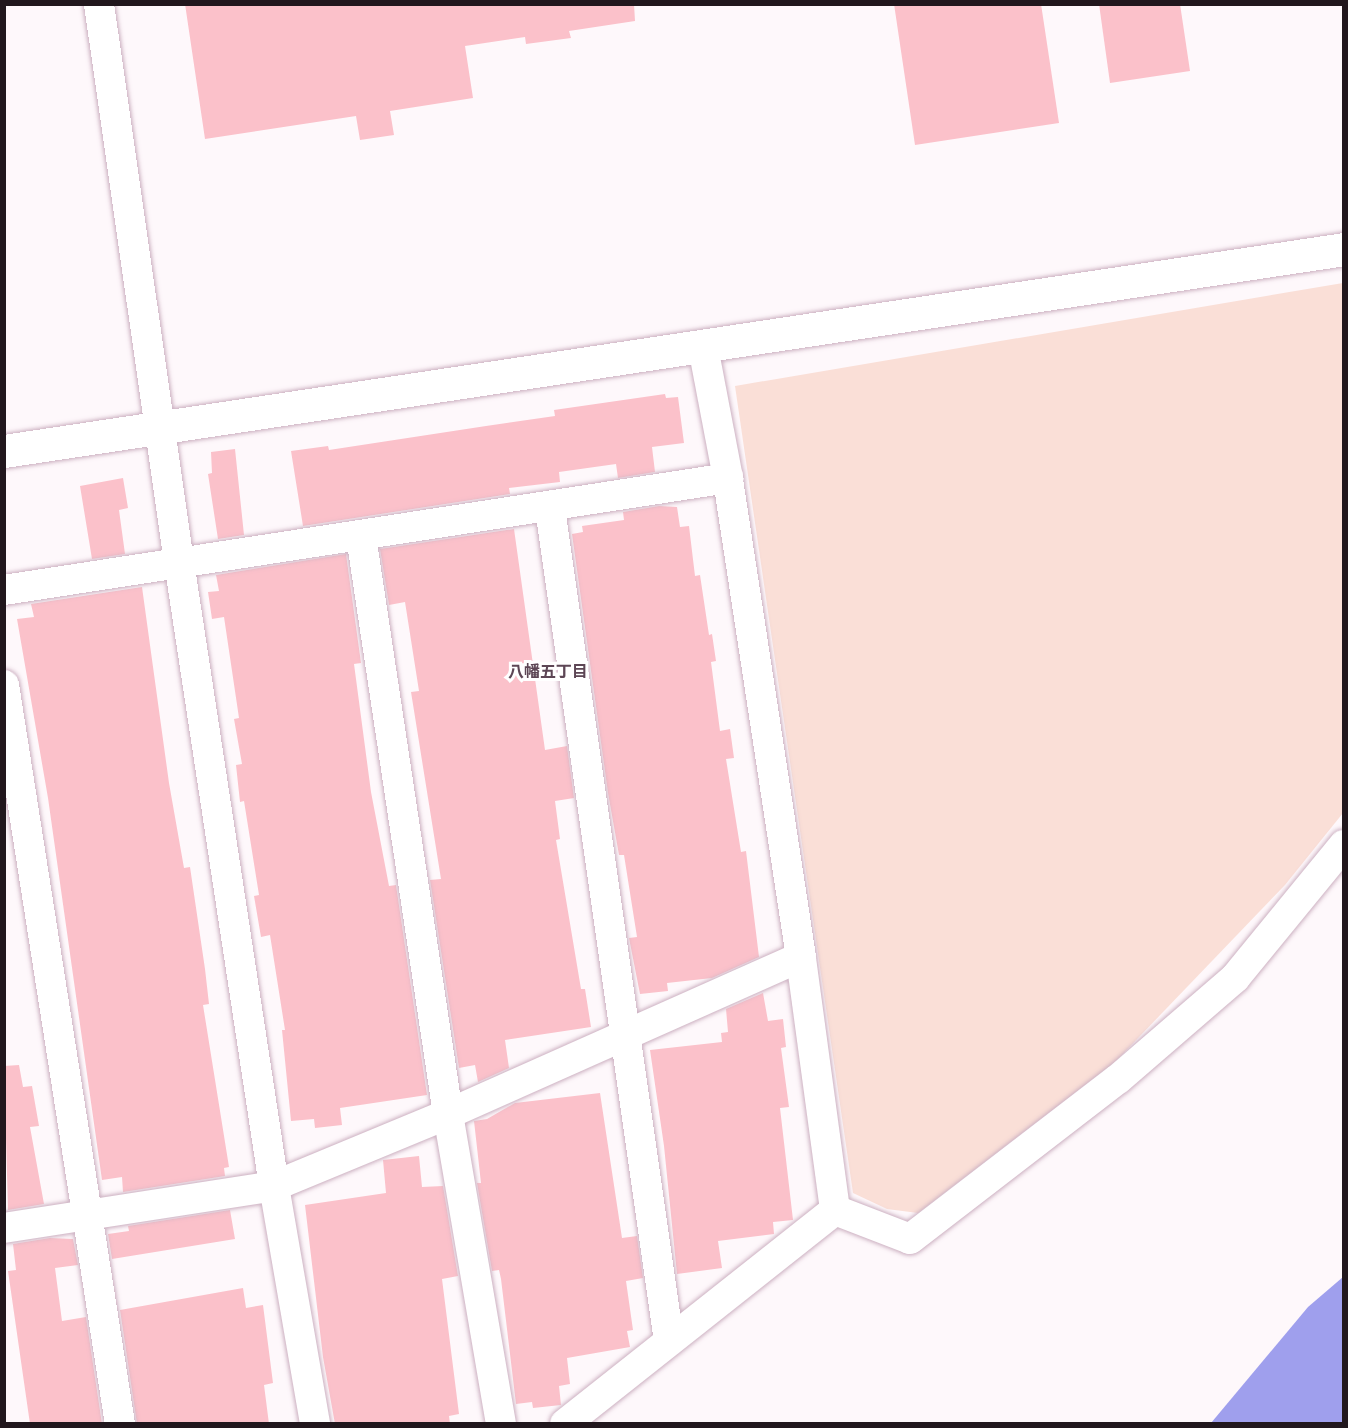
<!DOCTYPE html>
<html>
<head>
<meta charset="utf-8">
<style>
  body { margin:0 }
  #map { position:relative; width:1348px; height:1428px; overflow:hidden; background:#fef8fb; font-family:"Public Sans","Noto Sans JP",sans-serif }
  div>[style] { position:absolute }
  .green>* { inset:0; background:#fadfd7 }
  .water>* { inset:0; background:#9f9fed }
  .building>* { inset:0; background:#fbc1ca }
  .roads { filter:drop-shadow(0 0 2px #ccb0c1) drop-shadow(0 0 2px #ccb0c1) }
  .street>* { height:30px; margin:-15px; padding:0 15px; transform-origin:15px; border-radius:15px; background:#fff }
  .secondary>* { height:33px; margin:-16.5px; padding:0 16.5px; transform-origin:16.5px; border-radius:16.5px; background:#fff }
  span { translate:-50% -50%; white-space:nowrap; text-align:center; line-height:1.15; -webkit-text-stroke:6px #fff; paint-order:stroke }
  .neighbourhood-label { font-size:16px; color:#5d4655; font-weight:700 }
  .frame { position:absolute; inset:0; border:6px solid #21171d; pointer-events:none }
</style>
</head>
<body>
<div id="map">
  <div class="green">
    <i style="clip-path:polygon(1343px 283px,1343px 813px,1285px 885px,1116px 1061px,918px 1213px,887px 1209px,853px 1193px,735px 386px)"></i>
  </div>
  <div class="water">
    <i style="clip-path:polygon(1343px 1277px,1343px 1423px,1211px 1423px,1308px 1307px)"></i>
  </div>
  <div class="building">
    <i style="clip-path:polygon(185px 4px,634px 4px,635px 21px,569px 31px,571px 38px,526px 44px,525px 37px,465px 46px,473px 98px,390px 111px,394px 135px,360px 140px,356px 116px,205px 139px)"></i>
    <i style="clip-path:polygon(894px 4px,1041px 4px,1059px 123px,915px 145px)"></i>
    <i style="clip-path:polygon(1099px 4px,1180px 4px,1190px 71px,1110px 83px)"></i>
    <i style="clip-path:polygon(665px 394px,666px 398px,678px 397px,684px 443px,652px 447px,655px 472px,618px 478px,616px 464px,559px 472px,560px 482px,509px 488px,510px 494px,303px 526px,291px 451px,328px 446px,329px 450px,486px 426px,555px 416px,554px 410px)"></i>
    <i style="clip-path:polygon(235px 449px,244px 535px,218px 539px,208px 474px,212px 473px,211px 452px)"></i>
    <i style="clip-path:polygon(123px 478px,128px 508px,119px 510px,125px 554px,92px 559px,80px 486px)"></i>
    <i style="clip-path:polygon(659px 506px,677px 507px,680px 527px,689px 526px,695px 576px,700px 575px,709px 635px,712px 634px,716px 661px,711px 662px,720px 731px,730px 729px,734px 758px,726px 759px,741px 852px,746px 851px,759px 957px,712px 978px,667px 983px,668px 991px,640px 994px,629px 938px,637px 937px,624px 855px,619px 855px,608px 793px,572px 534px,583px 532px,582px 526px,624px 520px,623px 512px)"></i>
    <i style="clip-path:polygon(514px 529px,545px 750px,567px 746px,574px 798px,555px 801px,560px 839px,556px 840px,581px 989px,585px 989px,591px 1027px,505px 1040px,509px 1068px,478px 1082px,475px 1065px,459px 1068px,430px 880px,441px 879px,411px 692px,419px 691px,405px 602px,389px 605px,380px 549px)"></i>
    <i style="clip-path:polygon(346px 554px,361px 663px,354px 664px,371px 792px,389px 886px,396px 885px,427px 1095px,340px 1108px,342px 1125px,315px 1128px,314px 1119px,291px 1121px,282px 1030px,285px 1030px,270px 935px,261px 937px,254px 896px,259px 895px,244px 801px,240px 802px,236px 765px,242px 764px,234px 719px,239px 718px,224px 617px,212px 619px,208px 592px,219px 591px,216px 575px)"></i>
    <i style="clip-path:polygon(142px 587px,169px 783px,184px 868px,190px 867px,205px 969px,209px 1004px,203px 1005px,229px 1167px,224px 1168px,225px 1176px,123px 1192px,122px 1177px,102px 1180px,48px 798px,17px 619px,34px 617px,31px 604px)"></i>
    <i style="clip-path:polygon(763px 993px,768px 1021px,783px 1019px,786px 1047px,781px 1048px,789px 1107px,780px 1108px,793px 1220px,773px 1222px,774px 1234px,718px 1241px,722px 1268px,677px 1274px,664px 1146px,650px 1050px,722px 1042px,721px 1033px,728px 1032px,726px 1009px)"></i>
    <i style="clip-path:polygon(19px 1065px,23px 1087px,32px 1086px,39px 1126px,30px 1127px,44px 1204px,8px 1210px,4px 1066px)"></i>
    <i style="clip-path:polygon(600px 1093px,622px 1238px,637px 1236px,643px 1278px,626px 1281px,633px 1330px,627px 1331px,630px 1347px,567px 1358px,570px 1384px,559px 1386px,561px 1405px,533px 1408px,532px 1402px,516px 1404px,501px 1279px,499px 1270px,492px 1271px,477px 1183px,481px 1183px,474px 1121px,487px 1119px,515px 1103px)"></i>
    <i style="clip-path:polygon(419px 1156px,422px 1187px,443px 1186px,458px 1276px,442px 1279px,459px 1414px,449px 1416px,450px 1424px,335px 1424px,323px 1357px,305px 1205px,386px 1193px,383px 1160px)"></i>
    <i style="clip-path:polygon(230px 1210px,235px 1239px,112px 1259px,108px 1234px,129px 1231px,128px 1226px)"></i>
    <i style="clip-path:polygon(50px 1238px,73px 1239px,78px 1265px,55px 1268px,62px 1321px,86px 1317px,102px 1424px,30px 1424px,8px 1271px,16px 1270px,13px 1244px)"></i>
    <i style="clip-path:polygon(243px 1288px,246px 1308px,263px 1305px,273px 1383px,264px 1385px,269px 1424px,137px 1424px,120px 1310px)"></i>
  </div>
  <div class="roads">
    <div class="street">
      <i style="left:99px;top:4px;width:564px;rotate:81.84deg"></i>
      <i style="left:179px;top:562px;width:631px;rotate:81.34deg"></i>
      <i style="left:274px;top:1186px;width:242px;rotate:80.2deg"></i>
      <i style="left:550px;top:508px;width:841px;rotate:81.87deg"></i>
      <i style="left:361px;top:536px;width:585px;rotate:81.44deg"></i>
      <i style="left:448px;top:1114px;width:314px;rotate:80.3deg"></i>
      <i style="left:4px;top:590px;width:733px;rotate:-8.79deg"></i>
      <i style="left:4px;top:685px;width:748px;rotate:81.08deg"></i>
      <i style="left:835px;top:1210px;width:80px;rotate:21.1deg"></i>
      <i style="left:910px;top:1239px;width:262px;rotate:-37.6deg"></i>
      <i style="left:1118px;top:1079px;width:155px;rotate:-40.8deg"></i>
      <i style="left:1235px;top:978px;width:172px;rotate:-50.7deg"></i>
      <i style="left:4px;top:1228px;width:273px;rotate:-8.8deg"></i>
      <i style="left:274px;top:1186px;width:188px;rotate:-22.5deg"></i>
      <i style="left:448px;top:1114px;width:386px;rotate:-24deg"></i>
      <i style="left:565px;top:1424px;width:345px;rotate:-38.4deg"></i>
      <i style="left:835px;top:1210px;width:255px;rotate:-97.7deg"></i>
      <i style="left:801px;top:957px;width:485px;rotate:-98.7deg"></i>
      <i style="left:728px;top:478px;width:133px;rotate:-100.8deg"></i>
    </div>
    <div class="secondary">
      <i style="left:4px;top:451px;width:1355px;rotate:-8.57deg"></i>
    </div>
  </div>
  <div class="neighbourhood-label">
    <span style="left:548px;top:672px">八幡五丁目</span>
  </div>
  <div class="frame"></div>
</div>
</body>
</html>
